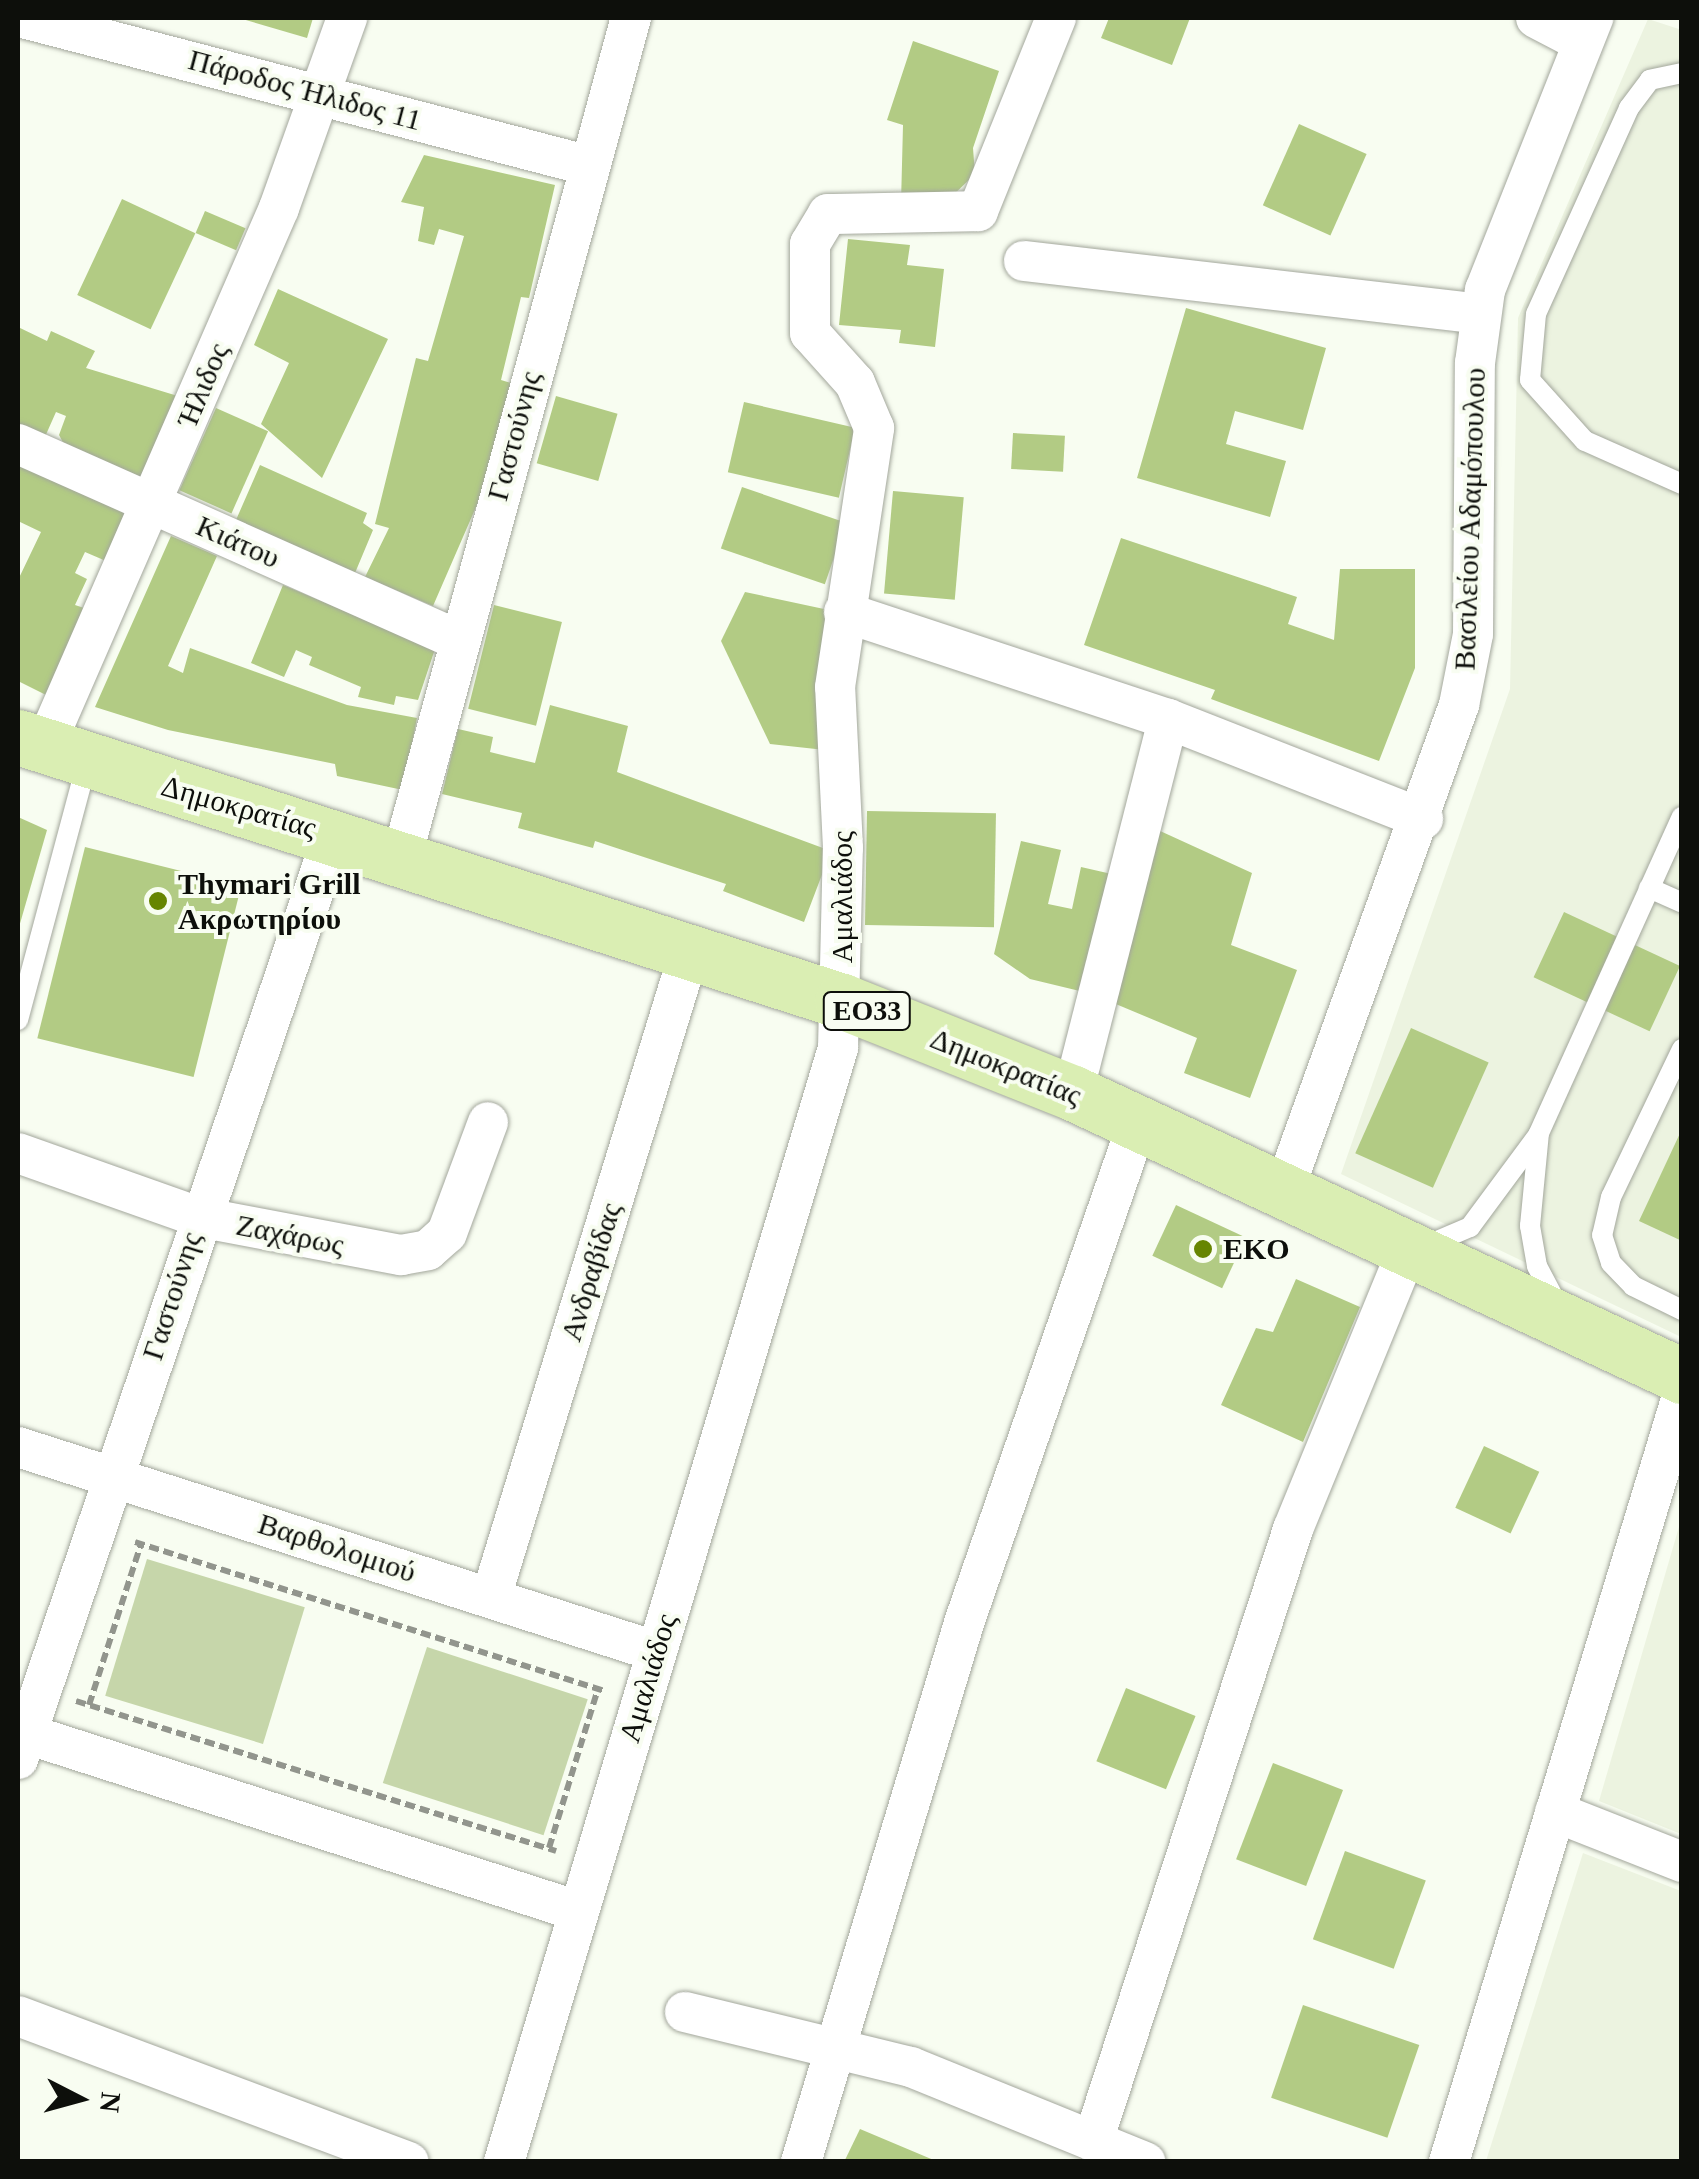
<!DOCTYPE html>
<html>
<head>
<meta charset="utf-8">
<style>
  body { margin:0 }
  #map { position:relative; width:1699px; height:2179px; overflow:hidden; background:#f8fdf1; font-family:"Times New Roman",serif }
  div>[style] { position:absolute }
  .built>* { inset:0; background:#ecf3e0 }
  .green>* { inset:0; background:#c6d6aa; transform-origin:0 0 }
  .building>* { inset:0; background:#b2cb84; transform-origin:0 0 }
  .path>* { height:6px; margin-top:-3px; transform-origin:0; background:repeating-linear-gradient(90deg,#92958d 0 10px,transparent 0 15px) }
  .roads { filter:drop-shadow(0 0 2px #a3a79c) drop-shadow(0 0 2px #a3a79c) }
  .lane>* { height:20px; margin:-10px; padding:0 10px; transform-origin:10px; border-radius:10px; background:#fff }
  .street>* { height:40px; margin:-20px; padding:0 20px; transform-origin:20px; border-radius:20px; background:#fff }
  .primary>* { height:55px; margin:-27.5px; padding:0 27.5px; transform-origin:27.5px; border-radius:27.5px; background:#daeeb3 }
  .dots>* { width:28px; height:28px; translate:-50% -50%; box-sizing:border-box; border:5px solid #f8fdf1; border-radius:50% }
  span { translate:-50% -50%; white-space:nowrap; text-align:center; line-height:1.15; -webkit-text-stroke:8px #f8fdf1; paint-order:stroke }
  .shield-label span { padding:2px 8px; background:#f8fdf1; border:2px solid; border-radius:8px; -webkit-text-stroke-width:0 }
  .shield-label { font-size:28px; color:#0d0f0b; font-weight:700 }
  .street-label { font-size:30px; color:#0d0f0b }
  .poi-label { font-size:30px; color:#0d0f0b; font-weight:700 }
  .left { translate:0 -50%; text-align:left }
  .frame { position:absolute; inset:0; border:20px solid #0d0f0b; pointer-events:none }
  .north { position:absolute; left:30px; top:2049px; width:100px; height:100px; -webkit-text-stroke:8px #f8fdf1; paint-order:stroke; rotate:96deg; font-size:28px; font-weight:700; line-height:40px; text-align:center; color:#0d0f0b }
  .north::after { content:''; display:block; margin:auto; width:35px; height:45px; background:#0d0f0b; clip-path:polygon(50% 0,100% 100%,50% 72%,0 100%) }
</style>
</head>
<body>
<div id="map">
  <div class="built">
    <i style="clip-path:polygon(1648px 19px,1682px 30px,1681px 1337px,1341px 1174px,1510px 689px,1518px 318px)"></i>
    <i style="clip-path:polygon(1681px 1520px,1682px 1834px,1681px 1834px,1599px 1801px)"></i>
    <i style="clip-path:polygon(1583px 1853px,1681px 1891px,1681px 2161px,1486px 2161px)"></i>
  </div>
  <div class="green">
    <i style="left:147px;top:1559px;width:165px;height:143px;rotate:17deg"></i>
    <i style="left:427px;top:1647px;width:169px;height:143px;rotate:18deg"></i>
  </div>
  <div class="building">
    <i style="clip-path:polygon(239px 18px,313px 18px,307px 38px)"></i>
    <i style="clip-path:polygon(1109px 18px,1190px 18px,1172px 65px,1101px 38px)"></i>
    <i style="clip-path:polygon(913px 41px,999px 71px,973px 148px,975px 174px,944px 204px,901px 203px,903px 125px,887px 120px)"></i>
    <i style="left:1299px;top:124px;width:74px;height:89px;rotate:24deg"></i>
    <i style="clip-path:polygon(424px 155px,555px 185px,529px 298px,521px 297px,501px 380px,511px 383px,483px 491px,433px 606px,365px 577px,389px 528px,375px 524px,416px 358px,428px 361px,464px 236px,439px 229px,434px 245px,418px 241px,424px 207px,401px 202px)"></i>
    <i style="left:122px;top:199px;width:81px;height:106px;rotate:25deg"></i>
    <i style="left:205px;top:211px;width:44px;height:24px;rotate:23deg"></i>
    <i style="clip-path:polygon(848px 239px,910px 245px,907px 265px,944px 269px,935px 347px,899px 343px,901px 330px,839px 325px)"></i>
    <i style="clip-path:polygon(278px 289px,388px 339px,322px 478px,261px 424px,289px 363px,254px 345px)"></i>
    <i style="clip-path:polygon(1186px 308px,1326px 348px,1303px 430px,1235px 411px,1226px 444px,1286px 461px,1270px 517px,1137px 478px)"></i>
    <i style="clip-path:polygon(18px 327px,47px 341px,51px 331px,95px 351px,86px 368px,181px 397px,146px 482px,66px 448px,59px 435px,66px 416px,56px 412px,44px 439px,18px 427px)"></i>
    <i style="left:556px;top:396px;width:64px;height:70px;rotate:16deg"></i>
    <i style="left:744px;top:402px;width:114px;height:72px;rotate:13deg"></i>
    <i style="left:216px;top:408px;width:57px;height:90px;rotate:24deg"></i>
    <i style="left:1013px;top:433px;width:52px;height:36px;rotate:3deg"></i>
    <i style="clip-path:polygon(18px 460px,127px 509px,106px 561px,85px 552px,75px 573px,87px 579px,75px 605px,87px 609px,46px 695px,18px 681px,18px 580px,41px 532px,18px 521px)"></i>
    <i style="clip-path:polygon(260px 465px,367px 513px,363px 523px,373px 530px,355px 573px,236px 520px)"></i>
    <i style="left:742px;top:487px;width:110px;height:65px;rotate:19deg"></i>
    <i style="left:893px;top:491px;width:71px;height:103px;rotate:5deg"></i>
    <i style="clip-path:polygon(171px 536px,217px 556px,168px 666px,183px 673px,190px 648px,347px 705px,417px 718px,403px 790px,337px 776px,335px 764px,168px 730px,95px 707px)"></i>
    <i style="clip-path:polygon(1121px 538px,1297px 597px,1288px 624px,1334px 640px,1340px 569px,1415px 569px,1415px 668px,1379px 761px,1211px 699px,1215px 690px,1084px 645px)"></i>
    <i style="clip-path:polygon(283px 585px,435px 649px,418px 700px,396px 696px,394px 705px,358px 697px,361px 687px,309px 665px,312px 657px,296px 650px,284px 677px,251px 663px)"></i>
    <i style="clip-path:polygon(745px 592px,838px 612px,825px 750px,770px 744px,721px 641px)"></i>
    <i style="left:494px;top:605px;width:70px;height:107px;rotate:14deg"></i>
    <i style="clip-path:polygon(550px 705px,628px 726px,617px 772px,831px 851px,804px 922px,723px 891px,726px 884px,595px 841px,593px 848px,518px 828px,522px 813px,442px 794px,458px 729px,493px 737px,490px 752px,535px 763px)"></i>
    <i style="left:867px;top:811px;width:129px;height:114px;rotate:1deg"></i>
    <i style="clip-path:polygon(18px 817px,47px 830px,19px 927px,18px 927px)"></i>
    <i style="clip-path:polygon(1158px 830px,1252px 873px,1231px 945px,1297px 970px,1250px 1098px,1184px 1073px,1197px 1038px,1111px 1002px)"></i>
    <i style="clip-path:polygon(1021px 841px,1061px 850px,1048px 904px,1072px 909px,1081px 867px,1116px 875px,1088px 993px,1030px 979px,994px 954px)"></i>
    <i style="left:85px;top:847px;width:161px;height:197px;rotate:14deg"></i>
    <i style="left:1564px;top:912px;width:128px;height:72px;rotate:25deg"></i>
    <i style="left:1411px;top:1028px;width:85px;height:137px;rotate:24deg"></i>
    <i style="clip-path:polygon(1682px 1129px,1682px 1241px,1639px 1221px)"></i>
    <i style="left:1176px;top:1205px;width:77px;height:56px;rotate:25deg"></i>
    <i style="clip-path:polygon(1296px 1279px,1360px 1307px,1303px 1442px,1221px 1405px,1256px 1328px,1273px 1332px)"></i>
    <i style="left:1484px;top:1446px;width:61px;height:68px;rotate:25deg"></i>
    <i style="left:1126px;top:1688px;width:75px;height:79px;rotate:22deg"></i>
    <i style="left:1273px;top:1763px;width:75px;height:103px;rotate:21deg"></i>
    <i style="left:1345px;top:1851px;width:86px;height:94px;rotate:20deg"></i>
    <i style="left:1303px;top:2005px;width:123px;height:98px;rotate:19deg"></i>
    <i style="clip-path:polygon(860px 2129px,936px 2161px,936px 2162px,844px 2162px)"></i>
  </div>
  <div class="path">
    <i style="left:135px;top:1542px;width:493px;rotate:17.6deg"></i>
    <i style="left:76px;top:1701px;width:503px;rotate:17.35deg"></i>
    <i style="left:89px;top:1705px;width:169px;rotate:-72.1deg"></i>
    <i style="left:549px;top:1848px;width:166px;rotate:-72.9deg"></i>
  </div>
  <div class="roads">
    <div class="lane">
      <i style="left:1682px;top:73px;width:33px;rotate:168deg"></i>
      <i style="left:1650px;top:80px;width:35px;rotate:127deg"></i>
      <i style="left:1629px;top:108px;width:226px;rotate:114.3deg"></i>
      <i style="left:1536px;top:314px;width:66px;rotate:95.2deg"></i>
      <i style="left:1530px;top:380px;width:82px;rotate:48deg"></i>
      <i style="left:1585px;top:441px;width:106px;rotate:23.9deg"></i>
      <i style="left:1649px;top:888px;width:36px;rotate:24deg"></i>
      <i style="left:18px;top:1020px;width:267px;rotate:-75deg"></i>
      <i style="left:1682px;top:1049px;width:164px;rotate:115.6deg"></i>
      <i style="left:1611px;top:1197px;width:39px;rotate:103deg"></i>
      <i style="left:1602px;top:1235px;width:29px;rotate:72deg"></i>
      <i style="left:1611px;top:1263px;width:32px;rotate:46deg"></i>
      <i style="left:1633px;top:1286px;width:55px;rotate:26.1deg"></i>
      <i style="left:1428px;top:1245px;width:46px;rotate:-23.2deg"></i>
      <i style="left:1470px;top:1227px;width:114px;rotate:-53.5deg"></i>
      <i style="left:1557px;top:1304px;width:43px;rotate:-117.8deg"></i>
      <i style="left:1537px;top:1266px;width:41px;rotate:-99.9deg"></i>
      <i style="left:1530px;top:1226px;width:93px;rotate:-84.5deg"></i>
      <i style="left:1539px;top:1133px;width:347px;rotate:-65.7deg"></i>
    </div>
    <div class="street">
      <i style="left:23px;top:18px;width:582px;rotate:14.63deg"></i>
      <i style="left:1536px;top:18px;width:52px;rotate:27.6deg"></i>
      <i style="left:1024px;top:261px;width:459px;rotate:6.6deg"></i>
      <i style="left:18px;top:444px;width:483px;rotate:24deg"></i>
      <i style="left:844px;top:612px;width:341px;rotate:18.3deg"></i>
      <i style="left:1168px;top:719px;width:274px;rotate:21.4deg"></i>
      <i style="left:44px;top:748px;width:589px;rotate:-66.48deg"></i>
      <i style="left:279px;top:208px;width:202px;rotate:-70.3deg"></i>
      <i style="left:402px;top:856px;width:869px;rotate:-74.72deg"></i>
      <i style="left:1073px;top:1093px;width:386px;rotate:-75.7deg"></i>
      <i style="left:18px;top:1153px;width:192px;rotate:19.5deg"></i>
      <i style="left:199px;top:1217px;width:206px;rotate:10.7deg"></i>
      <i style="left:401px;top:1255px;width:27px;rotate:-10deg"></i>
      <i style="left:428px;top:1250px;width:25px;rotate:-42deg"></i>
      <i style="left:447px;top:1233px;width:118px;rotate:-69.7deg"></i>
      <i style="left:1284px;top:1190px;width:516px;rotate:-70.16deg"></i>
      <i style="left:1459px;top:705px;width:72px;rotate:-78.8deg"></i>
      <i style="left:1473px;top:634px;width:271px;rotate:-89.6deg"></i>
      <i style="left:1475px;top:363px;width:74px;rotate:-82.2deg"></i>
      <i style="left:1485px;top:290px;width:293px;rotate:-68.3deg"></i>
      <i style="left:18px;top:1447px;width:669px;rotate:17.76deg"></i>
      <i style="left:491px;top:1597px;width:680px;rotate:-72.9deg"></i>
      <i style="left:27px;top:1734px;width:579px;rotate:17.81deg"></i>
      <i style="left:18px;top:1759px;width:976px;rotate:-71.18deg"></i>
      <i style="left:1555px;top:1812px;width:136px;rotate:21.5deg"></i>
      <i style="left:685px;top:2012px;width:233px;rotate:13.7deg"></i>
      <i style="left:911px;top:2067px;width:253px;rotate:22.1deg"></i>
      <i style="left:18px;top:2016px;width:417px;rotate:20.5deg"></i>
      <i style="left:1093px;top:2141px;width:644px;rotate:-71.9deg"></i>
      <i style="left:1293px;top:1529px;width:304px;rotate:-67.7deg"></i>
      <i style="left:504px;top:2162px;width:1163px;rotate:-73.31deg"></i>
      <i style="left:838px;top:1048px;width:200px;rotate:-88.6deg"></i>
      <i style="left:843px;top:848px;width:161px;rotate:-92.8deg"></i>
      <i style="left:835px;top:687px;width:262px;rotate:-81.4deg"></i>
      <i style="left:874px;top:428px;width:49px;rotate:-112.9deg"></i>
      <i style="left:855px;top:383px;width:67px;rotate:-132deg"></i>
      <i style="left:810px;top:333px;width:89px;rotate:-90deg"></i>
      <i style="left:810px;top:244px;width:35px;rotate:-59deg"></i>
      <i style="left:828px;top:214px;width:150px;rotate:-1.1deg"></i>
      <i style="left:978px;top:211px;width:208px;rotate:-68deg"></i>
      <i style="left:801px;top:2162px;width:566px;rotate:-73.17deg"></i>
      <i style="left:965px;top:1620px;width:527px;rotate:-70.84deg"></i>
      <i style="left:1449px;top:2162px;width:801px;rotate:-73.08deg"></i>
    </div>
    <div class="primary">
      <i style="left:18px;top:737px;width:865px;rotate:17.76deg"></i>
      <i style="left:842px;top:1001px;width:249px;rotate:21.7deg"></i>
      <i style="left:1073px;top:1093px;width:672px;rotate:24.92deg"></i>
    </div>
  </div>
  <div class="dots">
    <i style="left:158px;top:901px;background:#668500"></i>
    <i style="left:1203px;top:1249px;background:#668500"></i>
  </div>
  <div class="shield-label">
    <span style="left:867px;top:1011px">ΕΟ33</span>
  </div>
  <div class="street-label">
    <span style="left:305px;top:90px;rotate:15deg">Πάροδος Ήλιδος 11</span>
    <span style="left:203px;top:385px;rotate:-67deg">Ήλιδος</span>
    <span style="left:514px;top:436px;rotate:-75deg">Γαστούνης</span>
    <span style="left:1470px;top:519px;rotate:-88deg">Βασιλείου Αδαμόπουλου</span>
    <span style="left:238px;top:542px;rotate:24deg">Κιάτου</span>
    <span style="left:239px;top:807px;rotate:16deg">Δημοκρατίας</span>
    <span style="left:842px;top:897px;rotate:-90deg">Αμαλιάδος</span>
    <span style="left:1006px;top:1067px;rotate:22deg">Δημοκρατίας</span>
    <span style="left:290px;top:1235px;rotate:11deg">Ζαχάρως</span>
    <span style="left:591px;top:1272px;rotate:-73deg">Ανδραβίδας</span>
    <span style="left:172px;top:1296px;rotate:-72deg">Γαστούνης</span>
    <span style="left:337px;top:1548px;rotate:18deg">Βαρθολομιού</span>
    <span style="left:648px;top:1678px;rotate:-73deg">Αμαλιάδος</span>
  </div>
  <div class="poi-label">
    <span class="left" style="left:178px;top:901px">Thymari Grill<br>Ακρωτηρίου</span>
    <span class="left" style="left:1223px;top:1249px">EKO</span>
  </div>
  <div class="frame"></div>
  <div class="north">N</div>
</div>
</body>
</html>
